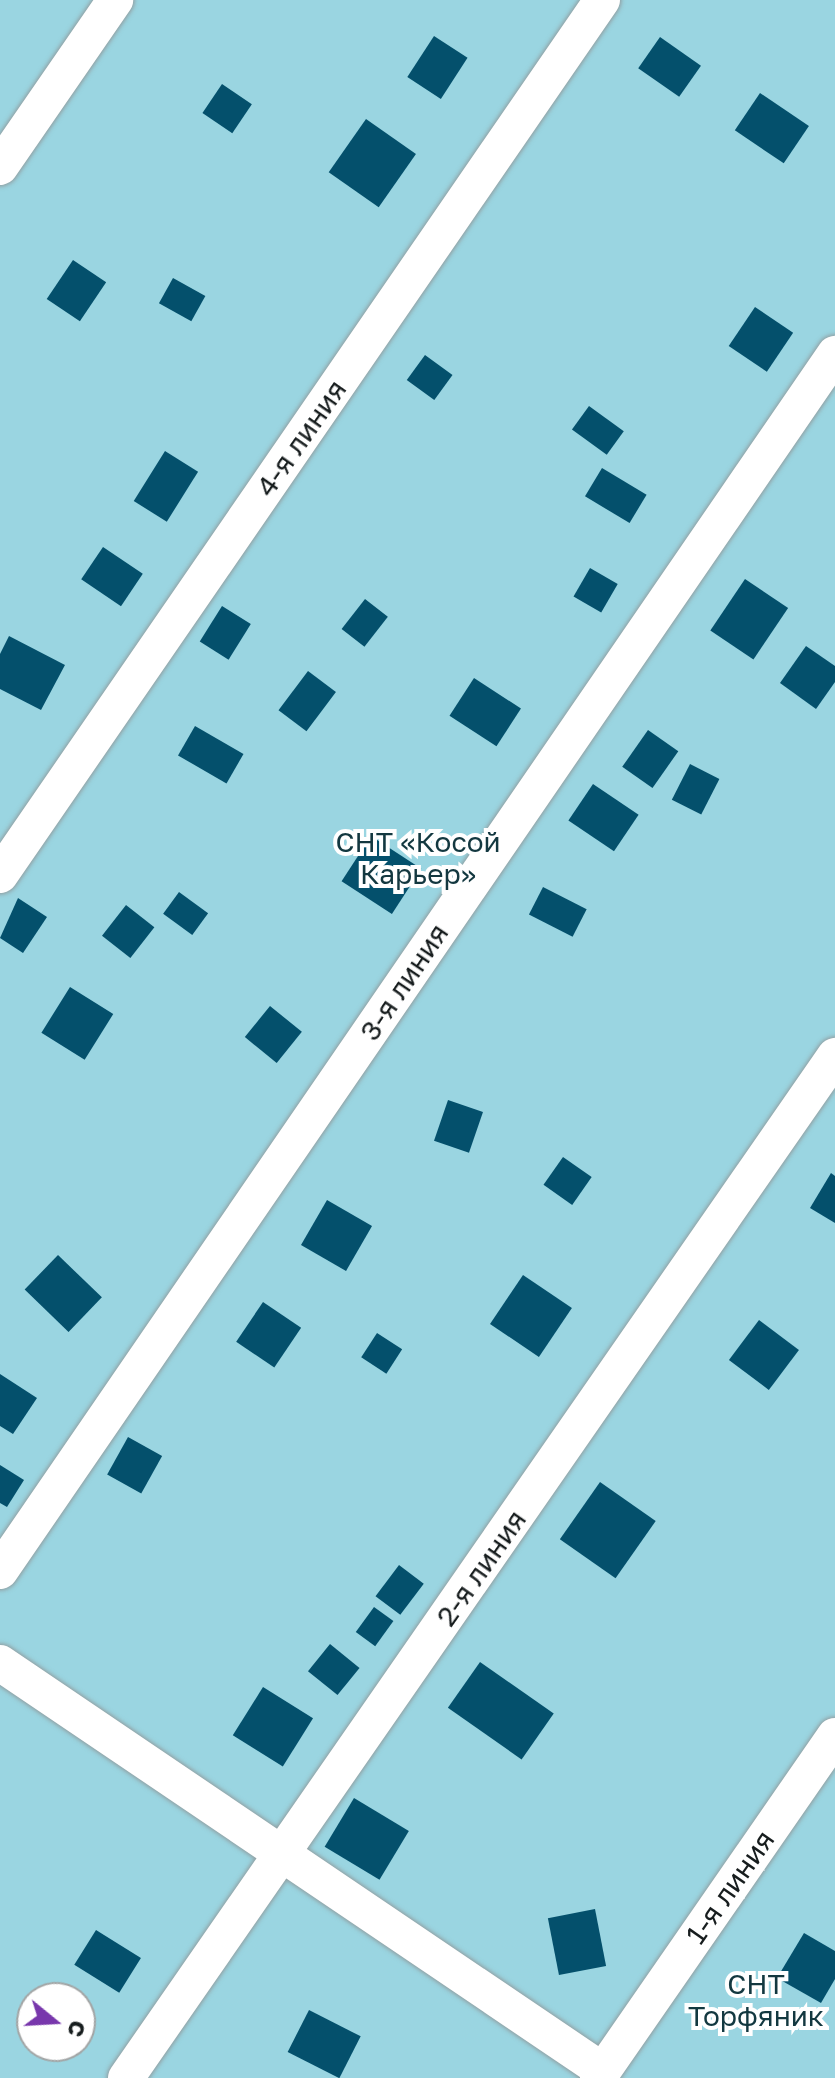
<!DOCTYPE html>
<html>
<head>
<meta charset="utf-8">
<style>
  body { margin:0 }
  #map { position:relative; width:835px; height:2078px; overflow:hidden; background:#e8f8fb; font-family:"Golos Text",sans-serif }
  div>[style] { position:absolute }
  .green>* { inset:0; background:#9ad5e1 }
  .building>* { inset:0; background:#04506c; transform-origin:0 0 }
  .roads { filter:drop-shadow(0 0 2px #91a0a3) drop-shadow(0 0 2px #91a0a3) }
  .minor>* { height:36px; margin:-18px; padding:0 18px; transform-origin:18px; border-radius:18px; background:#fff }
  span { translate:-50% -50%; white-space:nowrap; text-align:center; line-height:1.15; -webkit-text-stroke:8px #fff; paint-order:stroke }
  .street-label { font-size:28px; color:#171d1e }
  .park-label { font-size:28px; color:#133840 }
  .north { position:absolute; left:16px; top:1982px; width:80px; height:80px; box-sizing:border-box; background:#fff; border:2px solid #a2a5a5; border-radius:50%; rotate:108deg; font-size:22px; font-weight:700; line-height:32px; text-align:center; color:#171d1e }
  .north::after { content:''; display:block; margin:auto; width:28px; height:36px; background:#7837ac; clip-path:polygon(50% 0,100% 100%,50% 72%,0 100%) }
</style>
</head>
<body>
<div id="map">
  <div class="green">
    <i style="clip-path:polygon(evenodd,0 0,835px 0,835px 2078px,0 2078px,0 0,32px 1998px,80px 1998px,80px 2046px,32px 2046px,32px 1998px)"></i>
  </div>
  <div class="building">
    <i style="left:434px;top:36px;width:40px;height:49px;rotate:33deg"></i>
    <i style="left:660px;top:37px;width:50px;height:38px;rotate:35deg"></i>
    <i style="left:222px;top:84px;width:36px;height:35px;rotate:34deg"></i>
    <i style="left:760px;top:93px;width:59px;height:45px;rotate:34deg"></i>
    <i style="left:366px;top:119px;width:61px;height:65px;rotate:35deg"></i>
    <i style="left:73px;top:260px;width:40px;height:47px;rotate:34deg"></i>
    <i style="left:173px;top:278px;width:37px;height:29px;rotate:29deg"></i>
    <i style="left:755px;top:307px;width:46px;height:47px;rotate:34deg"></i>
    <i style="left:425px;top:355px;width:34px;height:31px;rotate:36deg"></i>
    <i style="left:589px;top:406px;width:43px;height:29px;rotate:36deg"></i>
    <i style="left:165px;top:451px;width:39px;height:59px;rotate:32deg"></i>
    <i style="left:602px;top:468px;width:52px;height:33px;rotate:31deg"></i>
    <i style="left:103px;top:547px;width:48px;height:39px;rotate:34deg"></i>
    <i style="left:590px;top:568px;width:32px;height:33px;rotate:30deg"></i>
    <i style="left:745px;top:579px;width:52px;height:62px;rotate:34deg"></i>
    <i style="left:365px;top:599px;width:29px;height:38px;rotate:38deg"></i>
    <i style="left:222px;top:606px;width:34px;height:42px;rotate:32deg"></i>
    <i style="clip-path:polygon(9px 636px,65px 665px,41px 710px,0 689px,0 654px)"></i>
    <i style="clip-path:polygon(806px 646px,835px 666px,835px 682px,816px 709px,780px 683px)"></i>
    <i style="left:308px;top:671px;width:35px;height:49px;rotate:37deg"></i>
    <i style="left:474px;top:678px;width:56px;height:45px;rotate:33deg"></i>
    <i style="left:195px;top:726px;width:56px;height:34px;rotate:30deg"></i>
    <i style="left:648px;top:730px;width:37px;height:45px;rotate:35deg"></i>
    <i style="left:690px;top:764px;width:33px;height:40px;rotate:27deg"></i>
    <i style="left:593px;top:784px;width:55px;height:44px;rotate:34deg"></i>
    <i style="left:371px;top:836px;width:60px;height:54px;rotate:33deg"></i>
    <i style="left:543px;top:887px;width:49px;height:31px;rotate:27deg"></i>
    <i style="left:179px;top:892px;width:36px;height:27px;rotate:36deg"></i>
    <i style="clip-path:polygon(18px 898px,47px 917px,23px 953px,0 938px)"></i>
    <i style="left:126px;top:905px;width:36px;height:39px;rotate:38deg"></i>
    <i style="left:70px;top:987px;width:51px;height:54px;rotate:32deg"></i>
    <i style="left:270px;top:1006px;width:41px;height:40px;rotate:39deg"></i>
    <i style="left:448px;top:1100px;width:37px;height:43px;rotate:19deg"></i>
    <i style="left:563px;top:1157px;width:35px;height:34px;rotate:35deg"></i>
    <i style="clip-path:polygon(831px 1173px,835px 1176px,835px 1223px,810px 1208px)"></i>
    <i style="left:327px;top:1200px;width:52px;height:52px;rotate:30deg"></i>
    <i style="left:58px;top:1255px;width:61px;height:48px;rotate:44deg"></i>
    <i style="left:523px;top:1275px;width:59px;height:59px;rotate:34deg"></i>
    <i style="left:263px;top:1302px;width:46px;height:48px;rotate:34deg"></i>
    <i style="left:759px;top:1320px;width:50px;height:50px;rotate:37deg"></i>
    <i style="left:377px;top:1333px;width:30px;height:29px;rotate:33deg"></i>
    <i style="clip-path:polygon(0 1374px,37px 1398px,13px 1434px,0 1426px)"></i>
    <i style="left:128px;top:1437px;width:39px;height:43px;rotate:29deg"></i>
    <i style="clip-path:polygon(0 1465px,24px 1480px,7px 1507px,0 1503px)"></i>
    <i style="left:600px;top:1482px;width:68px;height:70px;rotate:35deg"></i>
    <i style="left:399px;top:1565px;width:31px;height:39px;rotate:37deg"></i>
    <i style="left:374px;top:1607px;width:24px;height:31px;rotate:36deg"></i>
    <i style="left:330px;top:1644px;width:38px;height:35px;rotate:39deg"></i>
    <i style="left:480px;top:1662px;width:90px;height:56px;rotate:35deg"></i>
    <i style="left:263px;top:1687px;width:59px;height:57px;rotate:32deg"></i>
    <i style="left:354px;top:1798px;width:64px;height:57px;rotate:31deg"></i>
    <i style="left:595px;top:1909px;width:58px;height:48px;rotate:79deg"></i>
    <i style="left:96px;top:1930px;width:53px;height:41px;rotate:32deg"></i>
    <i style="clip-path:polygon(804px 1933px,835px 1951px,835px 1979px,821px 2003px,777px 1978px)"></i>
    <i style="left:309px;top:2010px;width:58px;height:47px;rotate:27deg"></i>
  </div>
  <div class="roads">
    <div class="minor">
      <i style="left:0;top:167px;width:203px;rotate:-55.4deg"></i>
      <i style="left:0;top:875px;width:1062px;rotate:-55.47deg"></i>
      <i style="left:0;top:1571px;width:1476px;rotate:-55.55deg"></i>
      <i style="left:0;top:1663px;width:728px;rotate:34.08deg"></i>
      <i style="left:126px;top:2078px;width:1244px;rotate:-55.25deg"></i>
      <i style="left:598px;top:2078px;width:416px;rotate:-55.3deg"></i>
    </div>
  </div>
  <div class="street-label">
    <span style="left:301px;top:438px;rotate:-55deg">4-я линия</span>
    <span style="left:404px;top:982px;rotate:-56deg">3-я линия</span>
    <span style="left:481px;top:1568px;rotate:-55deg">2-я линия</span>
    <span style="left:730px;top:1887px;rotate:-55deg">1-я линия</span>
  </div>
  <div class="park-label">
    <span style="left:418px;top:858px">СНТ «Косой<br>Карьер»</span>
    <span style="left:756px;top:2000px">СНТ<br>Торфяник</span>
  </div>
  <div class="north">С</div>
</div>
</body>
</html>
